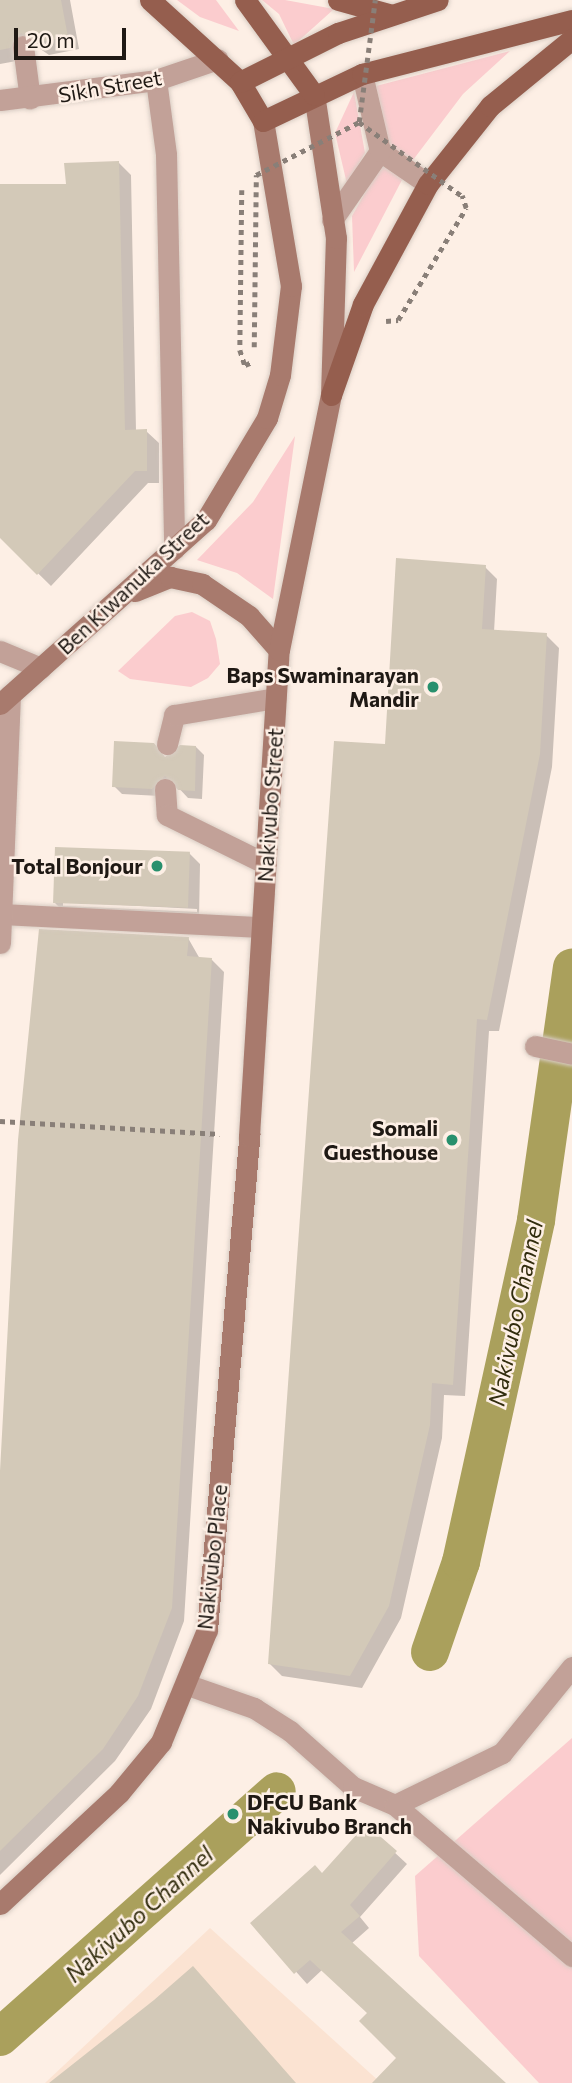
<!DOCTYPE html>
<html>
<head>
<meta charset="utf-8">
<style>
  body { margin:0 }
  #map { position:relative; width:572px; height:2083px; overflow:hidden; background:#fdefe5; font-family:Commissioner,sans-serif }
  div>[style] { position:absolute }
  .built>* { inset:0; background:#fbe3d2 }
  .green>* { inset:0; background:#fbccce }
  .shadow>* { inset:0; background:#0003 }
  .canal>* { height:38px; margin:-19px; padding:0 19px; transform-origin:19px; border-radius:19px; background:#aaa05c }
  .building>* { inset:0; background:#d3c9b8; transform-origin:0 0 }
  .path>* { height:4.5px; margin-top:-2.25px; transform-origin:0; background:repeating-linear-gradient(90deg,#897f78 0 5px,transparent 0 10px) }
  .roads { filter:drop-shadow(0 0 2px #d9cdc4) drop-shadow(0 0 2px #d9cdc4) }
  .service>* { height:21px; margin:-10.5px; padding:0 10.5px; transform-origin:10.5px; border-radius:10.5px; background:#c2a198 }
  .minor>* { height:21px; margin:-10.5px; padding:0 10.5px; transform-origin:10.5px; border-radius:10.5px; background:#c2a198 }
  .secondary>* { height:21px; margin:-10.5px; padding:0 10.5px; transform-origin:10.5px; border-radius:10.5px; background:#a87a6d }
  .primary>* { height:21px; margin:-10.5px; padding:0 10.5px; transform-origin:10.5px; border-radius:10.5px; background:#955e4e }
  .path-bridge>* { height:4.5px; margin-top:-2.25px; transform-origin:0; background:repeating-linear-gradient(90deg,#897f78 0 5px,transparent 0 10px) }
  .dots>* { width:19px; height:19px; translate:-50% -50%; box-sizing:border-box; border:4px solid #fdefe5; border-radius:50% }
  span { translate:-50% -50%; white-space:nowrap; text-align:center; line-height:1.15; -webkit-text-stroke:5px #fdefe5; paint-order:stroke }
  .street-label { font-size:21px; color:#1f1914 }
  .poi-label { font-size:21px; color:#1f1914; font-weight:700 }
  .right { translate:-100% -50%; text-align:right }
  .left { translate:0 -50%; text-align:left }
  .water-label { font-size:23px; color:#312c0d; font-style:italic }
  .scale { position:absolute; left:14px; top:28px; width:112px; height:32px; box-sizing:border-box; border:4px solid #1f1914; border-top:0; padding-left:9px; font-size:21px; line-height:24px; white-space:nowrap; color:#1f1914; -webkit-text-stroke:5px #fdefe5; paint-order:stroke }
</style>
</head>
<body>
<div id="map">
  <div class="built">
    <i style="clip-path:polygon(210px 1928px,381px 2083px,45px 2083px)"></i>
  </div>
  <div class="green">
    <i style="clip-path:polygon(177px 0,216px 0,239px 31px,200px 17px)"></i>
    <i style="clip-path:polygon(262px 0,285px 0,334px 9px,294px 45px,279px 14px)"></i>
    <i style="clip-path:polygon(510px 51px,463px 94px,413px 160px,386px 144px,376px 86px)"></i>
    <i style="clip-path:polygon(354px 92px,365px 153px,347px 184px,335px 133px)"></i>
    <i style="clip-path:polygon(383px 161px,404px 176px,354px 272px,352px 216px)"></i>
    <i style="clip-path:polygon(295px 436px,273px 599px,237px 573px,197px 560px,253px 502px)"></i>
    <i style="clip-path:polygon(192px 612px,210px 621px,216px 639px,220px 664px,208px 678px,191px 687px,130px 679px,118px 671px,175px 616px)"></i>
    <i style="clip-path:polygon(572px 1738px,572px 2083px,539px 2083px,419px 1956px,415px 1876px)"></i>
  </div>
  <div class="shadow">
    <i style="clip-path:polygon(0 0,70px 0,79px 49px,49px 55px,33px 44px,22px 60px,0 64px)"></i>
    <i style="clip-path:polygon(119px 163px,131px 175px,136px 431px,146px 431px,159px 443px,159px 483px,148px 483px,51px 586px,0 536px,0 186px,68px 186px)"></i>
    <i style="clip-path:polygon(485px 567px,497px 579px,494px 632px,546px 635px,559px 648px,552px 767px,499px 1031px,489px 1031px,465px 1396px,444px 1395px,442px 1438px,401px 1618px,362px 1688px,282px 1676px,270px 1664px,387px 746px)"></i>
    <i style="clip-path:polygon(196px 747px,204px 755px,202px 799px,188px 798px,174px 783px,160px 796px,122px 794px,114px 786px)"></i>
    <i style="clip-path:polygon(evenodd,189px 853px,200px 864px,199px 920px,66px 914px,55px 903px,189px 853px,63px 902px,197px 909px,197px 912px,63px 906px,63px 902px)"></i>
    <i style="clip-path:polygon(188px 938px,200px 959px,212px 960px,224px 972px,184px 1621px,151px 1709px,115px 1761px,0 1875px,0 1504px)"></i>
    <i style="clip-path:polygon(366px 1826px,407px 1864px,360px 1917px,369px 1928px,351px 1944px,503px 2083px,374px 2083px,398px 2058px,369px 2013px,323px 1969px,307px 1984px,253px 1923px,323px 1875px)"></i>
  </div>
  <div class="canal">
    <i style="left:430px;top:1652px;width:95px;rotate:-71deg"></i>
    <i style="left:461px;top:1562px;width:350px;rotate:-77.6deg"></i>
    <i style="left:536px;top:1220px;width:255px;rotate:-81.9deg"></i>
    <i style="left:0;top:2037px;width:370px;rotate:-41.6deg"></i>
  </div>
  <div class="building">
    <i style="clip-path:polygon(0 0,61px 0,68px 37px,36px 43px,21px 33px,10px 48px,0 50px)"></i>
    <i style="clip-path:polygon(119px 161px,125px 430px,147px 429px,147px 471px,135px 471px,37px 575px,0 538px,0 184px,66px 184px,64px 163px)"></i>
    <i style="clip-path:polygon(396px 558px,486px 565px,482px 629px,547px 633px,540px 754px,487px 1020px,477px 1019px,453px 1385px,432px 1383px,430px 1425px,389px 1606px,350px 1676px,268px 1664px,334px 741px,385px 744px)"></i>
    <i style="clip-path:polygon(114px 741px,154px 743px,165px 757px,180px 745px,196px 746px,195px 791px,178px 790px,165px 776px,152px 789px,112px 787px)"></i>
    <i style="left:55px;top:847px;width:135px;height:56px;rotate:2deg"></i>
    <i style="clip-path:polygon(39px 929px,189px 937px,187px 956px,212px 958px,172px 1608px,138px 1696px,103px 1749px,0 1851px,0 1471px,18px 1140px)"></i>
    <i style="clip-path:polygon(366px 1824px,397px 1851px,350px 1905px,360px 1916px,341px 1932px,506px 2083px,372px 2083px,396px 2058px,359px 2021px,367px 2013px,310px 1960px,294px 1974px,250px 1923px,315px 1865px,322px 1873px)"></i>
    <i style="clip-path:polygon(193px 1966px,296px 2083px,49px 2083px,154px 2000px)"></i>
  </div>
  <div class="path">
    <i style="left:242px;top:190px;width:160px;rotate:90.7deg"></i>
    <i style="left:240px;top:350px;width:16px;rotate:72deg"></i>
    <i style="left:245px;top:365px;width:8px;rotate:-23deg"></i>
    <i style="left:386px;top:321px;width:12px;rotate:-5deg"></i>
    <i style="left:398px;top:320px;width:131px;rotate:-58.7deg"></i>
    <i style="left:466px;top:208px;width:13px;rotate:-108deg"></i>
    <i style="left:0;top:1121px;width:220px;rotate:3.4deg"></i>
  </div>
  <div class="roads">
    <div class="service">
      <i style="left:23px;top:46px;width:53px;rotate:82.5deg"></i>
      <i style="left:156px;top:80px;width:75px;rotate:82.3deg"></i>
      <i style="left:166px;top:154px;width:395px;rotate:88.8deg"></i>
      <i style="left:380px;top:151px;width:58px;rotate:34.5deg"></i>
      <i style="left:332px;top:220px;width:84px;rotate:-55.2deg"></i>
      <i style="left:380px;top:151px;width:79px;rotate:-103.2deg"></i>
      <i style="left:0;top:651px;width:44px;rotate:22.5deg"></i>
      <i style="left:167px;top:744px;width:30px;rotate:-76deg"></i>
      <i style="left:174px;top:715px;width:103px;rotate:-9.5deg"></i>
      <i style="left:165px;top:789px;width:26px;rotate:86deg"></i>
      <i style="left:167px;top:815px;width:110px;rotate:26.3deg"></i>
      <i style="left:2px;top:914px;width:259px;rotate:2.9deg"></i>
      <i style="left:0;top:943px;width:248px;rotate:-87.7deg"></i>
      <i style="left:535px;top:1046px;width:38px;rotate:12deg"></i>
      <i style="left:188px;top:1685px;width:70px;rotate:19.2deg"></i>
      <i style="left:254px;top:1708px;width:43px;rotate:32.6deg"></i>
      <i style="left:290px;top:1731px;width:84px;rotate:41.6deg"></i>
      <i style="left:353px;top:1787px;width:46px;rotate:23.2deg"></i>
      <i style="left:395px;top:1805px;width:119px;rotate:-25.9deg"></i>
      <i style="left:502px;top:1753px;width:111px;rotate:-50.9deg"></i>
      <i style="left:395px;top:1805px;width:233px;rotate:40.5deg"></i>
    </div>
    <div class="minor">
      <i style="left:0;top:100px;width:157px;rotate:-7.3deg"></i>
      <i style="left:156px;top:80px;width:65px;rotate:-18.7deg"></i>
    </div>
    <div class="secondary">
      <i style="left:135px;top:591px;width:38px;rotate:-22deg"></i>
      <i style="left:170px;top:577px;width:33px;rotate:12deg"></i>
      <i style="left:202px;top:584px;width:57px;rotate:34.2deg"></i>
      <i style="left:249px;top:616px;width:45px;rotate:48.6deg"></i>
      <i style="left:0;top:704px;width:276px;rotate:-41.8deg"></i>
      <i style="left:206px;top:520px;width:119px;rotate:-59.1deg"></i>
      <i style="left:267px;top:418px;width:45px;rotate:-73.2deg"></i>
      <i style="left:280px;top:375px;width:90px;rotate:-83deg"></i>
      <i style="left:291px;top:286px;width:167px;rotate:-99.6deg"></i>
      <i style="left:0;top:1904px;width:163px;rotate:-43deg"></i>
      <i style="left:119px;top:1793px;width:66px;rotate:-50.5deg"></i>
      <i style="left:161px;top:1742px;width:121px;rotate:-67.7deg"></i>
      <i style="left:207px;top:1630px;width:496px;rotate:-85.1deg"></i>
      <i style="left:249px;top:1136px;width:487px;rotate:-86.5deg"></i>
      <i style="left:279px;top:650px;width:260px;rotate:-78.5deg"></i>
      <i style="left:331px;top:395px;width:157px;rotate:-88.2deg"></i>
      <i style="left:336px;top:238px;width:145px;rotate:-98.7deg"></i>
    </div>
    <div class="primary">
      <i style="left:150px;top:0;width:122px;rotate:42.3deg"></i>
      <i style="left:240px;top:82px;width:45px;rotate:59.5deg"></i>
      <i style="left:263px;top:121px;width:110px;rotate:-25.4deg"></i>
      <i style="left:362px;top:74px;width:217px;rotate:-14.4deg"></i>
      <i style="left:245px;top:0;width:117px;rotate:54deg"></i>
      <i style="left:338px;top:0;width:53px;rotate:15.4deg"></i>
      <i style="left:240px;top:82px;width:110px;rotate:-26.6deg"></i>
      <i style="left:338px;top:33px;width:105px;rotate:-18.3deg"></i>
      <i style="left:331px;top:395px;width:96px;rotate:-70.6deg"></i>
      <i style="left:363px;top:304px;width:136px;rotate:-61.6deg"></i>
      <i style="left:428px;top:184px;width:100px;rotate:-51.5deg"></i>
      <i style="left:490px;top:106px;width:106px;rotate:-39.3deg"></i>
    </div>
  </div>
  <div class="path-bridge">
    <i style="left:359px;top:122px;width:123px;rotate:-82.5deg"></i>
    <i style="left:254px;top:347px;width:172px;rotate:-89.3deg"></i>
    <i style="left:256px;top:175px;width:116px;rotate:-27.2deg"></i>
    <i style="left:359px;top:122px;width:127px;rotate:35.7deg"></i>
  </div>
  <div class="dots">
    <i style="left:433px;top:687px;background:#28906d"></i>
    <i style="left:157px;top:866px;background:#28906d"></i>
    <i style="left:452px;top:1140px;background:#28906d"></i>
    <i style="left:233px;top:1814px;background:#28906d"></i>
  </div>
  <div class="street-label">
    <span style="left:110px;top:86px;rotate:-10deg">Sikh Street</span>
    <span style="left:133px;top:583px;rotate:-43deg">Ben Kiwanuka Street</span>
    <span style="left:270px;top:805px;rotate:-86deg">Nakivubo Street</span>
    <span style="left:212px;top:1557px;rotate:-84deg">Nakivubo Place</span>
  </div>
  <div class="poi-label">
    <span class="right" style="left:419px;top:687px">Baps Swaminarayan<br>Mandir</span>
    <span class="right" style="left:143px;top:866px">Total Bonjour</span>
    <span class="right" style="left:438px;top:1140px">Somali<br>Guesthouse</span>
    <span class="left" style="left:247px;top:1814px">DFCU Bank<br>Nakivubo Branch</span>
  </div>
  <div class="water-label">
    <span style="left:515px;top:1313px;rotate:-78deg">Nakivubo Channel</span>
    <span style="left:139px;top:1914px;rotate:-42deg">Nakivubo Channel</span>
  </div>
  <div class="scale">20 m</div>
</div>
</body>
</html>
